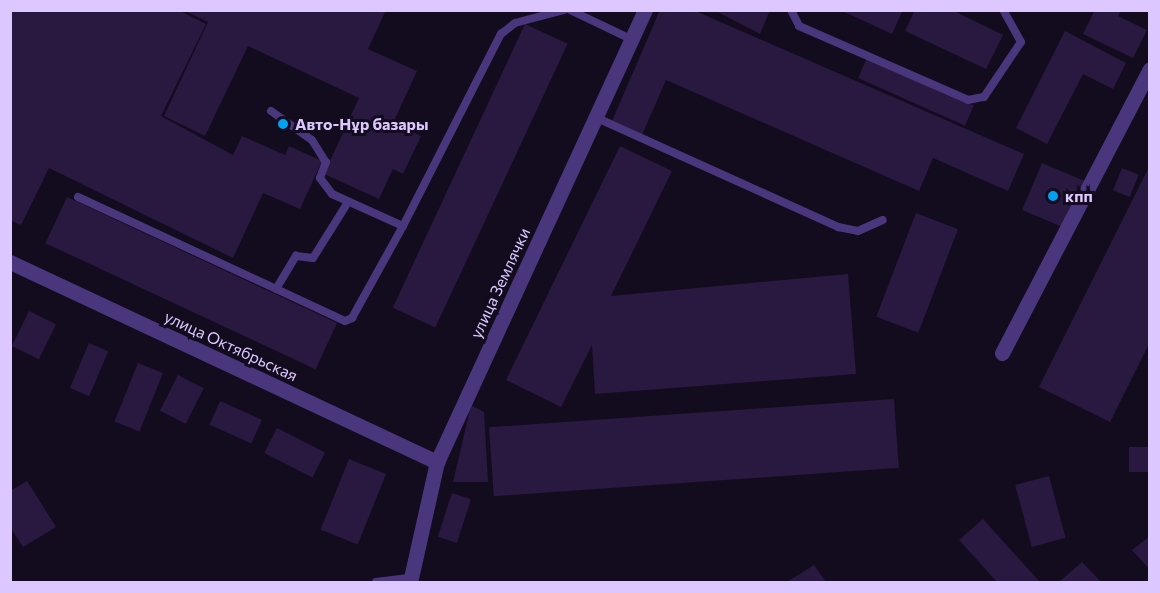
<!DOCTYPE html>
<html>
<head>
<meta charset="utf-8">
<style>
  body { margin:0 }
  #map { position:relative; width:1160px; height:593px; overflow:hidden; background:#130c1e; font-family:Commissioner,sans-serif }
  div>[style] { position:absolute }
  .building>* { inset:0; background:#29183f; transform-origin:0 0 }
  .lane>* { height:8px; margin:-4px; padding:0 4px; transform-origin:4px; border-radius:4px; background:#4a367d }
  .street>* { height:15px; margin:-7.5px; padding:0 7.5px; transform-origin:7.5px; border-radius:7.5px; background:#4a367d }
  .dots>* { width:16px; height:16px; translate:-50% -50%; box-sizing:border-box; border:3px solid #130c1e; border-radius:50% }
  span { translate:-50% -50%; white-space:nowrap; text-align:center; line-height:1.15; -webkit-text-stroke:6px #130c1e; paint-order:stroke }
  .poi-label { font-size:16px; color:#dcc8ff; font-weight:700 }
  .left { translate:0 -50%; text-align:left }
  .street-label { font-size:16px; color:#dcc8ff }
  .frame { position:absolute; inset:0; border:12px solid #dcc8ff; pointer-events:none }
</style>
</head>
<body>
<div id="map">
  <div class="building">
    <i style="clip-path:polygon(10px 10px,178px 10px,206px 24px,161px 116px,233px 155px,242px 136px,285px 155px,289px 146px,322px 161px,300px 209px,263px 193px,233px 258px,49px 168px,21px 225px,10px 220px)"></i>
    <i style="clip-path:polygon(183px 10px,386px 10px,368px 49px,417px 71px,393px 123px,421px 136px,403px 174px,393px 169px,379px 199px,324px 174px,359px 98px,248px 46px,205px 136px,164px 116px,208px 22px)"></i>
    <i style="clip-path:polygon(660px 10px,693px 10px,1024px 154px,1008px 191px,933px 158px,919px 191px,666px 80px,642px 135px,612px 121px)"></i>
    <i style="clip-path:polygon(714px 10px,770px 10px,760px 34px)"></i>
    <i style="clip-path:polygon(840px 10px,903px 10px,892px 34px)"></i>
    <i style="clip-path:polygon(915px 10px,952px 10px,1003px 35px,986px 69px,905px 31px)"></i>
    <i style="clip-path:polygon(1095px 10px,1121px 10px,1118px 16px,1147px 30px,1133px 58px,1083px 34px)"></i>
    <i style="left:525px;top:24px;width:47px;height:313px;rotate:25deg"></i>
    <i style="clip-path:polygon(1065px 31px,1126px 63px,1113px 89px,1083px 74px,1047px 144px,1016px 128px)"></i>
    <i style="left:867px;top:58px;width:117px;height:22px;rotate:24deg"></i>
    <i style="clip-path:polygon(620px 146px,672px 171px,611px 296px,848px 274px,856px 374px,595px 394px,592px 345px,561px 407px,506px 380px)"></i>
    <i style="left:1042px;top:163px;width:47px;height:51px;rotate:23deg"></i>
    <i style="clip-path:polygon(1150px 165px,1150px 342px,1110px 422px,1039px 387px)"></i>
    <i style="left:1122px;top:168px;width:18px;height:24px;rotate:22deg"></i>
    <i style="left:67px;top:197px;width:298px;height:51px;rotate:25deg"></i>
    <i style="left:916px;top:213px;width:45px;height:111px;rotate:21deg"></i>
    <i style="left:29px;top:311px;width:30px;height:39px;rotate:26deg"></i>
    <i style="left:89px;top:343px;width:21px;height:49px;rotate:23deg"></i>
    <i style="left:138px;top:363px;width:27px;height:63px;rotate:22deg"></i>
    <i style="left:178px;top:375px;width:29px;height:40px;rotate:27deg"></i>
    <i style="left:894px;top:399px;width:69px;height:406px;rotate:86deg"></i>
    <i style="left:220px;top:401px;width:46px;height:26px;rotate:24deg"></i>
    <i style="clip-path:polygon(471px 405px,484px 412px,488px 482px,453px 482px)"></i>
    <i style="left:277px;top:428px;width:54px;height:28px;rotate:27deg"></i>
    <i style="left:1129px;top:447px;width:21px;height:25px"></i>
    <i style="left:349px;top:459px;width:40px;height:76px;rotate:22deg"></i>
    <i style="left:1049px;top:476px;width:64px;height:35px;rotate:75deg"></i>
    <i style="clip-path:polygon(27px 481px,56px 527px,23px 547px,10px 527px,10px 491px)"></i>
    <i style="left:452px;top:493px;width:20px;height:46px;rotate:18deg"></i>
    <i style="clip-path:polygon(983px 519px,1040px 582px,997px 582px,959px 540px)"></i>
    <i style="clip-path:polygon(1150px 536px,1150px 570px,1132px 550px)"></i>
    <i style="clip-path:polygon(1082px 562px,1101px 582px,1059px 582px)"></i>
    <i style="clip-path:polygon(814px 565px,826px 582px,787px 582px)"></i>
  </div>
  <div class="lane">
    <i style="left:570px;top:10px;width:70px;rotate:25.5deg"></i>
    <i style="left:791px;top:10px;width:18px;rotate:63deg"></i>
    <i style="left:799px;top:26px;width:184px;rotate:23.6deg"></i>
    <i style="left:968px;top:100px;width:16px;rotate:-11deg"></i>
    <i style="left:984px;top:97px;width:66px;rotate:-56.1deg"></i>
    <i style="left:1021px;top:42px;width:37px;rotate:-119deg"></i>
    <i style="left:271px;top:111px;width:50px;rotate:35.3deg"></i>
    <i style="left:312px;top:140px;width:26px;rotate:58deg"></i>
    <i style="left:326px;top:162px;width:17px;rotate:111deg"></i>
    <i style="left:320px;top:178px;width:20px;rotate:53deg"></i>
    <i style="left:332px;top:194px;width:78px;rotate:24.3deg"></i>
    <i style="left:403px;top:226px;width:216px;rotate:-63deg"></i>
    <i style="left:501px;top:34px;width:18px;rotate:-38deg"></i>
    <i style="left:515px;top:23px;width:51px;rotate:-14.9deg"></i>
    <i style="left:597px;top:118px;width:265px;rotate:24.3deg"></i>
    <i style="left:838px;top:227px;width:20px;rotate:11deg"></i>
    <i style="left:858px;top:231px;width:27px;rotate:-24deg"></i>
    <i style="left:78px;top:197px;width:294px;rotate:24.9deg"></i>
    <i style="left:345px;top:321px;width:8px;rotate:-23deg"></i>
    <i style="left:352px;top:318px;width:105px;rotate:-61deg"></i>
    <i style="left:276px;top:289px;width:39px;rotate:-59deg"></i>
    <i style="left:296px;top:256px;width:17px;rotate:7deg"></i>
    <i style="left:313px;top:258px;width:66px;rotate:-58deg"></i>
    <i style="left:376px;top:582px;width:35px;rotate:-7deg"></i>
  </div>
  <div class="street">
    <i style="left:10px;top:262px;width:472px;rotate:25.1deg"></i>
    <i style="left:1002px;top:353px;width:320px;rotate:-62.5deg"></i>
    <i style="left:411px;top:578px;width:119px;rotate:-77.4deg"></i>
    <i style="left:437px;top:462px;width:498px;rotate:-65.3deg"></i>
  </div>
  <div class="dots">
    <i style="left:283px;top:124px;background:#00a0f3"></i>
    <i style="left:1053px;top:196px;background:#00a0f3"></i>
  </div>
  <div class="poi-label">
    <span class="left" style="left:295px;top:124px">Авто-Нұр базары</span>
    <span class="left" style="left:1065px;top:196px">кпп</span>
  </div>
  <div class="street-label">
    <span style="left:500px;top:283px;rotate:-65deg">улица Землячки</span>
    <span style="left:231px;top:346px;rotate:25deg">улица Октябрьская</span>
  </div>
  <div class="frame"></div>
</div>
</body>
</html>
